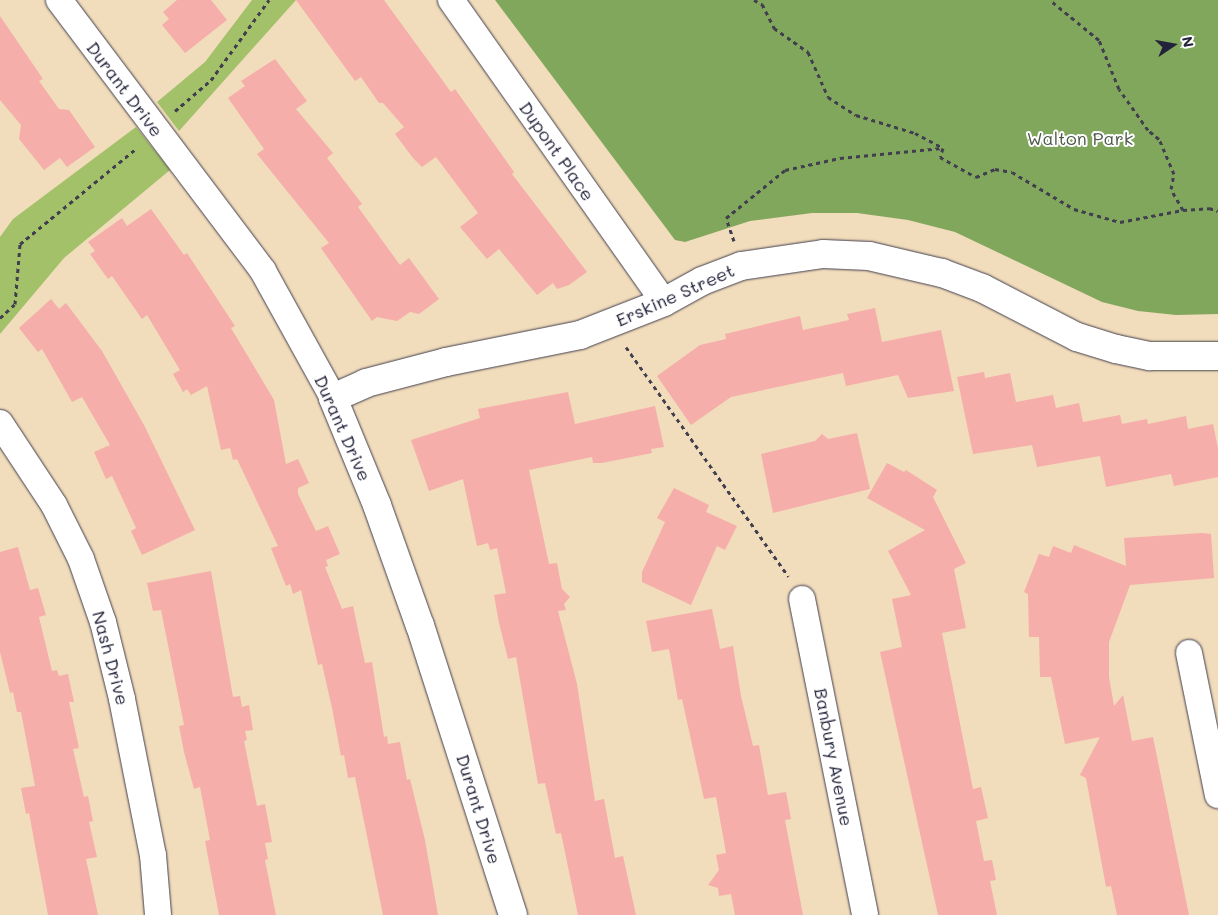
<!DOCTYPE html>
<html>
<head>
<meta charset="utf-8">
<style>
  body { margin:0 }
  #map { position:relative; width:1218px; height:915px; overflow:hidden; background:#f1dcbb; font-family:Mali,sans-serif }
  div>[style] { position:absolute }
  .green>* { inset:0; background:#a2c169 }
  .forest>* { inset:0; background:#81a75d }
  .building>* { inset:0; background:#f6aeab }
  .path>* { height:3px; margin-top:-1.5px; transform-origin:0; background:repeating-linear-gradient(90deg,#413e4e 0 4px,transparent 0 8px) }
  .roads { filter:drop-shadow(0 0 1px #413e4e) drop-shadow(0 0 1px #413e4e) }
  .minor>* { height:26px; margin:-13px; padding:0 13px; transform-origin:13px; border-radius:13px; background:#fff }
  .tertiary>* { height:28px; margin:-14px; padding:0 14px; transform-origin:14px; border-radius:14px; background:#fff }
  span { translate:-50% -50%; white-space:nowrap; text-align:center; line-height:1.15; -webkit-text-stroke:4px #fff; paint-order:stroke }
  .street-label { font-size:18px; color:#22223b }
  .park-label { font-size:18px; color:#4f5a4b }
  .north { position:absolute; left:1148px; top:20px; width:50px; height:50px; -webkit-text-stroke:4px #fff; paint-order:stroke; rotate:78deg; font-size:14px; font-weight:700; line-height:20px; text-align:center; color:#22223b }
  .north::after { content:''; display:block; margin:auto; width:18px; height:22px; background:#22223b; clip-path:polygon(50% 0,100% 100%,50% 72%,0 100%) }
</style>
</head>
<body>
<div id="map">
  <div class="green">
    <i style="clip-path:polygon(252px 0,296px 0,179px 131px,157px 102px,205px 62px)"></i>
    <i style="clip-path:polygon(136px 127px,170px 170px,64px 258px,0 334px,0 237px,13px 219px)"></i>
  </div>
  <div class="forest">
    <i style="clip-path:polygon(495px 0,1218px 0,1218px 314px,1176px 315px,1138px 311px,1102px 302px,955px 232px,908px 220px,857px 213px,812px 213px,750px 221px,685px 242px,675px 240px)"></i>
  </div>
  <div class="building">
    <i style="clip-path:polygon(177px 0,211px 0,227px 20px,185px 53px,162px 25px,169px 19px,163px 12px)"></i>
    <i style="clip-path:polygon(296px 0,384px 0,451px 92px,455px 89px,514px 172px,512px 174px,587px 272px,569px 285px,557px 289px,553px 283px,537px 295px,499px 249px,487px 259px,460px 227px,478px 213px,436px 157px,422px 167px,413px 158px,395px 134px,404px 127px,383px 103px,379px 103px,361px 77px,355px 81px)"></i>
    <i style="clip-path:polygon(0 16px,43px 79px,39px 81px,59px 109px,69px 110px,95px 147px,67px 167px,60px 158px,44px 170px,19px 139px,21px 125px,0 100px)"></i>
    <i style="clip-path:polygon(275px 59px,307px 101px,296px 109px,333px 153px,327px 158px,362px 204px,358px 207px,400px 265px,409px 258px,439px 299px,419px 314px,410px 312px,397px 321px,377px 317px,372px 321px,321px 248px,329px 243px,257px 154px,264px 149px,228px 98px,245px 86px,241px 81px)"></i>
    <i style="clip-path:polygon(151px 209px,184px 255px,187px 253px,235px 326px,231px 328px,274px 400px,286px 464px,298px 459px,309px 483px,298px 488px,298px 494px,316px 531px,328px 526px,340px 554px,326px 560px,328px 566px,325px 567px,342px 609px,353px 606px,365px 663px,372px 662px,384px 737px,387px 736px,388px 744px,400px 742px,407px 780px,410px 779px,425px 840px,438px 915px,383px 915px,355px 777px,348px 778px,344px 755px,341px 756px,332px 708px,322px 664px,318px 665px,301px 590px,293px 594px,290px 584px,286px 586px,271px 548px,278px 546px,237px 459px,233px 460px,230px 448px,221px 450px,207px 386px,191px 395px,187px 389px,183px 392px,173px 374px,180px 370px,147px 315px,142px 319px,112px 276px,108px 279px,90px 254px,95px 251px,88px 242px,122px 218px,127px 226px)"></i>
    <i style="clip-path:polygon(51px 299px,59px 309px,66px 303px,102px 351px,144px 425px,195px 530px,142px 555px,131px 531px,136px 528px,112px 476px,106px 479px,94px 452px,110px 445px,82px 397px,72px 402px,42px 349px,38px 352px,19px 328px)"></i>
    <i style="clip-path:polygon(875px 308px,882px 342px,941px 330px,954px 391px,908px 398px,898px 375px,846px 386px,843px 373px,731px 397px,691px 425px,657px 376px,700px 345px,726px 339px,725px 334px,800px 316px,803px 330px,849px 320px,847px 314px)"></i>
    <i style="clip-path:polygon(984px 372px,985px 378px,1010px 373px,1016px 402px,1053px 395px,1056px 408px,1079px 403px,1083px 422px,1120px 415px,1122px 424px,1147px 419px,1148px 424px,1186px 416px,1188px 429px,1213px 424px,1218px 448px,1218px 477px,1174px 486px,1171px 474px,1106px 487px,1100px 456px,1037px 467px,1032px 445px,973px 454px,957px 377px)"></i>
    <i style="clip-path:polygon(568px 392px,575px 424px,655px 406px,664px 447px,651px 449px,652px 453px,602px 463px,593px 463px,592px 457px,529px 470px,549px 564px,557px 563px,562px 589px,570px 597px,564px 604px,566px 610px,558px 611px,577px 684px,595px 801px,604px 799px,615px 858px,623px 856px,636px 915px,578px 915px,561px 833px,556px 834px,545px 783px,538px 784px,516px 657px,508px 659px,499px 623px,494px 595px,506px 593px,497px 548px,490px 550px,488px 543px,477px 546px,463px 479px,429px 491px,411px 440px,480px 418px,478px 409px)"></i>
    <i style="clip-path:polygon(857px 433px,870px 489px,773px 513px,761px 454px,815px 441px,822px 434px,828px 439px)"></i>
    <i style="clip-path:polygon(887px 463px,904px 472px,906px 470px,937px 490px,933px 497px,966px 563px,954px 569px,966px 628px,942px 633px,973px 789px,981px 787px,988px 818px,976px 821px,984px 861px,992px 860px,996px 880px,990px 881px,997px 915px,938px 915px,880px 652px,902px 647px,892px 599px,911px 595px,888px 551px,925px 530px,867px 498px)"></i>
    <i style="clip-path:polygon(674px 488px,709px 505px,706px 512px,737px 526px,725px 550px,717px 546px,691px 605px,642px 582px,642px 572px,665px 522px,657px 518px)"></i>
    <i style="clip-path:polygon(1202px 533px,1211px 534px,1214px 578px,1130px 585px,1109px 642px,1109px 677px,1114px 706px,1123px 695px,1132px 741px,1153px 737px,1189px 915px,1117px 915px,1111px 886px,1106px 887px,1086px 778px,1080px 775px,1100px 737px,1065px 744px,1051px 677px,1040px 677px,1039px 637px,1029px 637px,1028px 594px,1024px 592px,1039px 554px,1049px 557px,1053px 546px,1071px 553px,1074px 545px,1126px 566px,1124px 538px)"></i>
    <i style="clip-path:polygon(18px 547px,30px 590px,38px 588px,46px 615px,39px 617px,52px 671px,57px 670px,59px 676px,68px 674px,74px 702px,69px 702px,79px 748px,73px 749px,84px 797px,88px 796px,93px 821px,89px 822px,97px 857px,86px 859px,98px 915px,48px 915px,29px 813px,26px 814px,21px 788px,35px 786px,21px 712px,17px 712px,13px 692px,10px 693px,0 652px,0 552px)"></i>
    <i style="clip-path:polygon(211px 571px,233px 697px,240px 696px,242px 707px,249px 705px,253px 730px,245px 731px,247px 740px,244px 741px,257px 806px,265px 804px,272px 842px,265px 843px,268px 859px,265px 860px,276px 915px,219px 915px,205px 841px,210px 840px,200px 787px,194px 789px,184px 752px,179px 726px,184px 725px,161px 610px,153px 611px,147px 583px)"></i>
    <i style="clip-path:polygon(712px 609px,720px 649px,733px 646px,741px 696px,753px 746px,759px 745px,768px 795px,786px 792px,791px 819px,785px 820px,803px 915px,735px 915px,731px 894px,719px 896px,718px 888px,708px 885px,719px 870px,716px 855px,726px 853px,716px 797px,704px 799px,682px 699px,678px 700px,669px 649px,652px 652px,646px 621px)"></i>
  </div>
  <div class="path">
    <i style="left:754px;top:0;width:9px;rotate:27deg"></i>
    <i style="left:762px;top:4px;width:27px;rotate:63deg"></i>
    <i style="left:774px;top:28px;width:42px;rotate:35.2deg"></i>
    <i style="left:808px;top:52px;width:49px;rotate:66deg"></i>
    <i style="left:828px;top:97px;width:33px;rotate:33deg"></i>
    <i style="left:856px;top:115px;width:62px;rotate:17deg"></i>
    <i style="left:915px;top:133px;width:32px;rotate:28deg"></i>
    <i style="left:943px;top:148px;width:9px;rotate:108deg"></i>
    <i style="left:940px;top:157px;width:41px;rotate:29.1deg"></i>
    <i style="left:976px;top:177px;width:21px;rotate:-23deg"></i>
    <i style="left:995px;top:169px;width:17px;rotate:10deg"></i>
    <i style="left:1012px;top:172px;width:72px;rotate:30.8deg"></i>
    <i style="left:1074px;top:209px;width:48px;rotate:15.8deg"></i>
    <i style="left:1120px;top:222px;width:64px;rotate:-10.8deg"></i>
    <i style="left:1183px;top:210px;width:24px;rotate:-120deg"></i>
    <i style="left:1171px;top:189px;width:15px;rotate:-79deg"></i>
    <i style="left:1174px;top:174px;width:38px;rotate:-113deg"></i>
    <i style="left:1159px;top:139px;width:14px;rotate:-141deg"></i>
    <i style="left:1148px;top:130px;width:50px;rotate:-125.3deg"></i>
    <i style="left:1119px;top:89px;width:53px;rotate:-112.2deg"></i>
    <i style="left:1099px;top:40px;width:63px;rotate:-140.8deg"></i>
    <i style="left:175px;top:111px;width:48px;rotate:-40.7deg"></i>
    <i style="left:211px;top:80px;width:99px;rotate:-54.1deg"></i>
    <i style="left:1183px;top:210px;width:26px;rotate:-4deg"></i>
    <i style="left:1209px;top:208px;width:9px;rotate:18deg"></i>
    <i style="left:734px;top:241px;width:24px;rotate:-109deg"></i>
    <i style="left:726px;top:218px;width:76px;rotate:-39.1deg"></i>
    <i style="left:785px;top:170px;width:56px;rotate:-12.3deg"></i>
    <i style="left:840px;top:158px;width:102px;rotate:-5.6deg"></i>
    <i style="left:0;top:318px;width:21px;rotate:-43deg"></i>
    <i style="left:15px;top:304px;width:60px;rotate:-85.2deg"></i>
    <i style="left:20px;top:244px;width:151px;rotate:-39.4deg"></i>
    <i style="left:626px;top:347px;width:281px;rotate:54.7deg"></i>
  </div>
  <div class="roads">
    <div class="minor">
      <i style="left:59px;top:0;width:339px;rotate:53deg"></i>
      <i style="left:263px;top:271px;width:145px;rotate:61.1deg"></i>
      <i style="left:451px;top:0;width:370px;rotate:54.8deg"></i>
      <i style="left:0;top:423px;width:98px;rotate:56.6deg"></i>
      <i style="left:54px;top:505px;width:60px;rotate:63.4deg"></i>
      <i style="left:81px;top:559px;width:67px;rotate:70.8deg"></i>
      <i style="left:103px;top:622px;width:79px;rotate:76.1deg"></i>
      <i style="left:122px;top:699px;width:159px;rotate:78.8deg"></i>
      <i style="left:153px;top:855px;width:60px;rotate:85.2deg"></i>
      <i style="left:802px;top:599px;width:322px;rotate:78.7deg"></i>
      <i style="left:1189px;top:653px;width:145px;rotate:78.5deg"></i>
    </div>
    <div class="tertiary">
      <i style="left:513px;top:915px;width:304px;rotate:-107.8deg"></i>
      <i style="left:420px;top:626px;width:128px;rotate:-109.6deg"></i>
      <i style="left:377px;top:505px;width:116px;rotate:-112.4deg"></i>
      <i style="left:333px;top:398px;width:36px;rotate:-24deg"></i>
      <i style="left:366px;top:383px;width:83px;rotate:-14.7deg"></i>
      <i style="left:446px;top:362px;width:137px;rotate:-11.4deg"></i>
      <i style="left:580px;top:335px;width:90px;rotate:-21.4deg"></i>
      <i style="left:664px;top:302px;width:43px;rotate:-28.9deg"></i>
      <i style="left:702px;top:281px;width:42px;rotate:-21deg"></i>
      <i style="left:741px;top:266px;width:83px;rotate:-8.3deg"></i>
      <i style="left:823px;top:254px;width:46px;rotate:2.5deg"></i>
      <i style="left:869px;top:256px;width:75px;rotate:13.1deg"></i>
      <i style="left:942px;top:273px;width:43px;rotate:20.6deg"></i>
      <i style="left:982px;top:288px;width:107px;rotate:27.3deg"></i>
      <i style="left:1077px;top:337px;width:41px;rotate:17.1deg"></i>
      <i style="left:1116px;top:349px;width:35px;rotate:12deg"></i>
      <i style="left:1150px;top:356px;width:68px"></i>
    </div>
  </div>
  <div class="street-label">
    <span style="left:125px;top:89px;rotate:53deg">Durant Drive</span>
    <span style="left:557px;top:151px;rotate:55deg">Dupont Place</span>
    <span style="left:675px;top:295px;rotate:-24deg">Erskine Street</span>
    <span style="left:343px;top:428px;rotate:66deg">Durant Drive</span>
    <span style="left:111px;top:658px;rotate:75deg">Nash Drive</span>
    <span style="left:834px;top:757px;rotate:79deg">Banbury Avenue</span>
    <span style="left:479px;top:809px;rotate:73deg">Durant Drive</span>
  </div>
  <div class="park-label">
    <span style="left:1080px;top:138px">Walton Park</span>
  </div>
  <div class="north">N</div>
</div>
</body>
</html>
